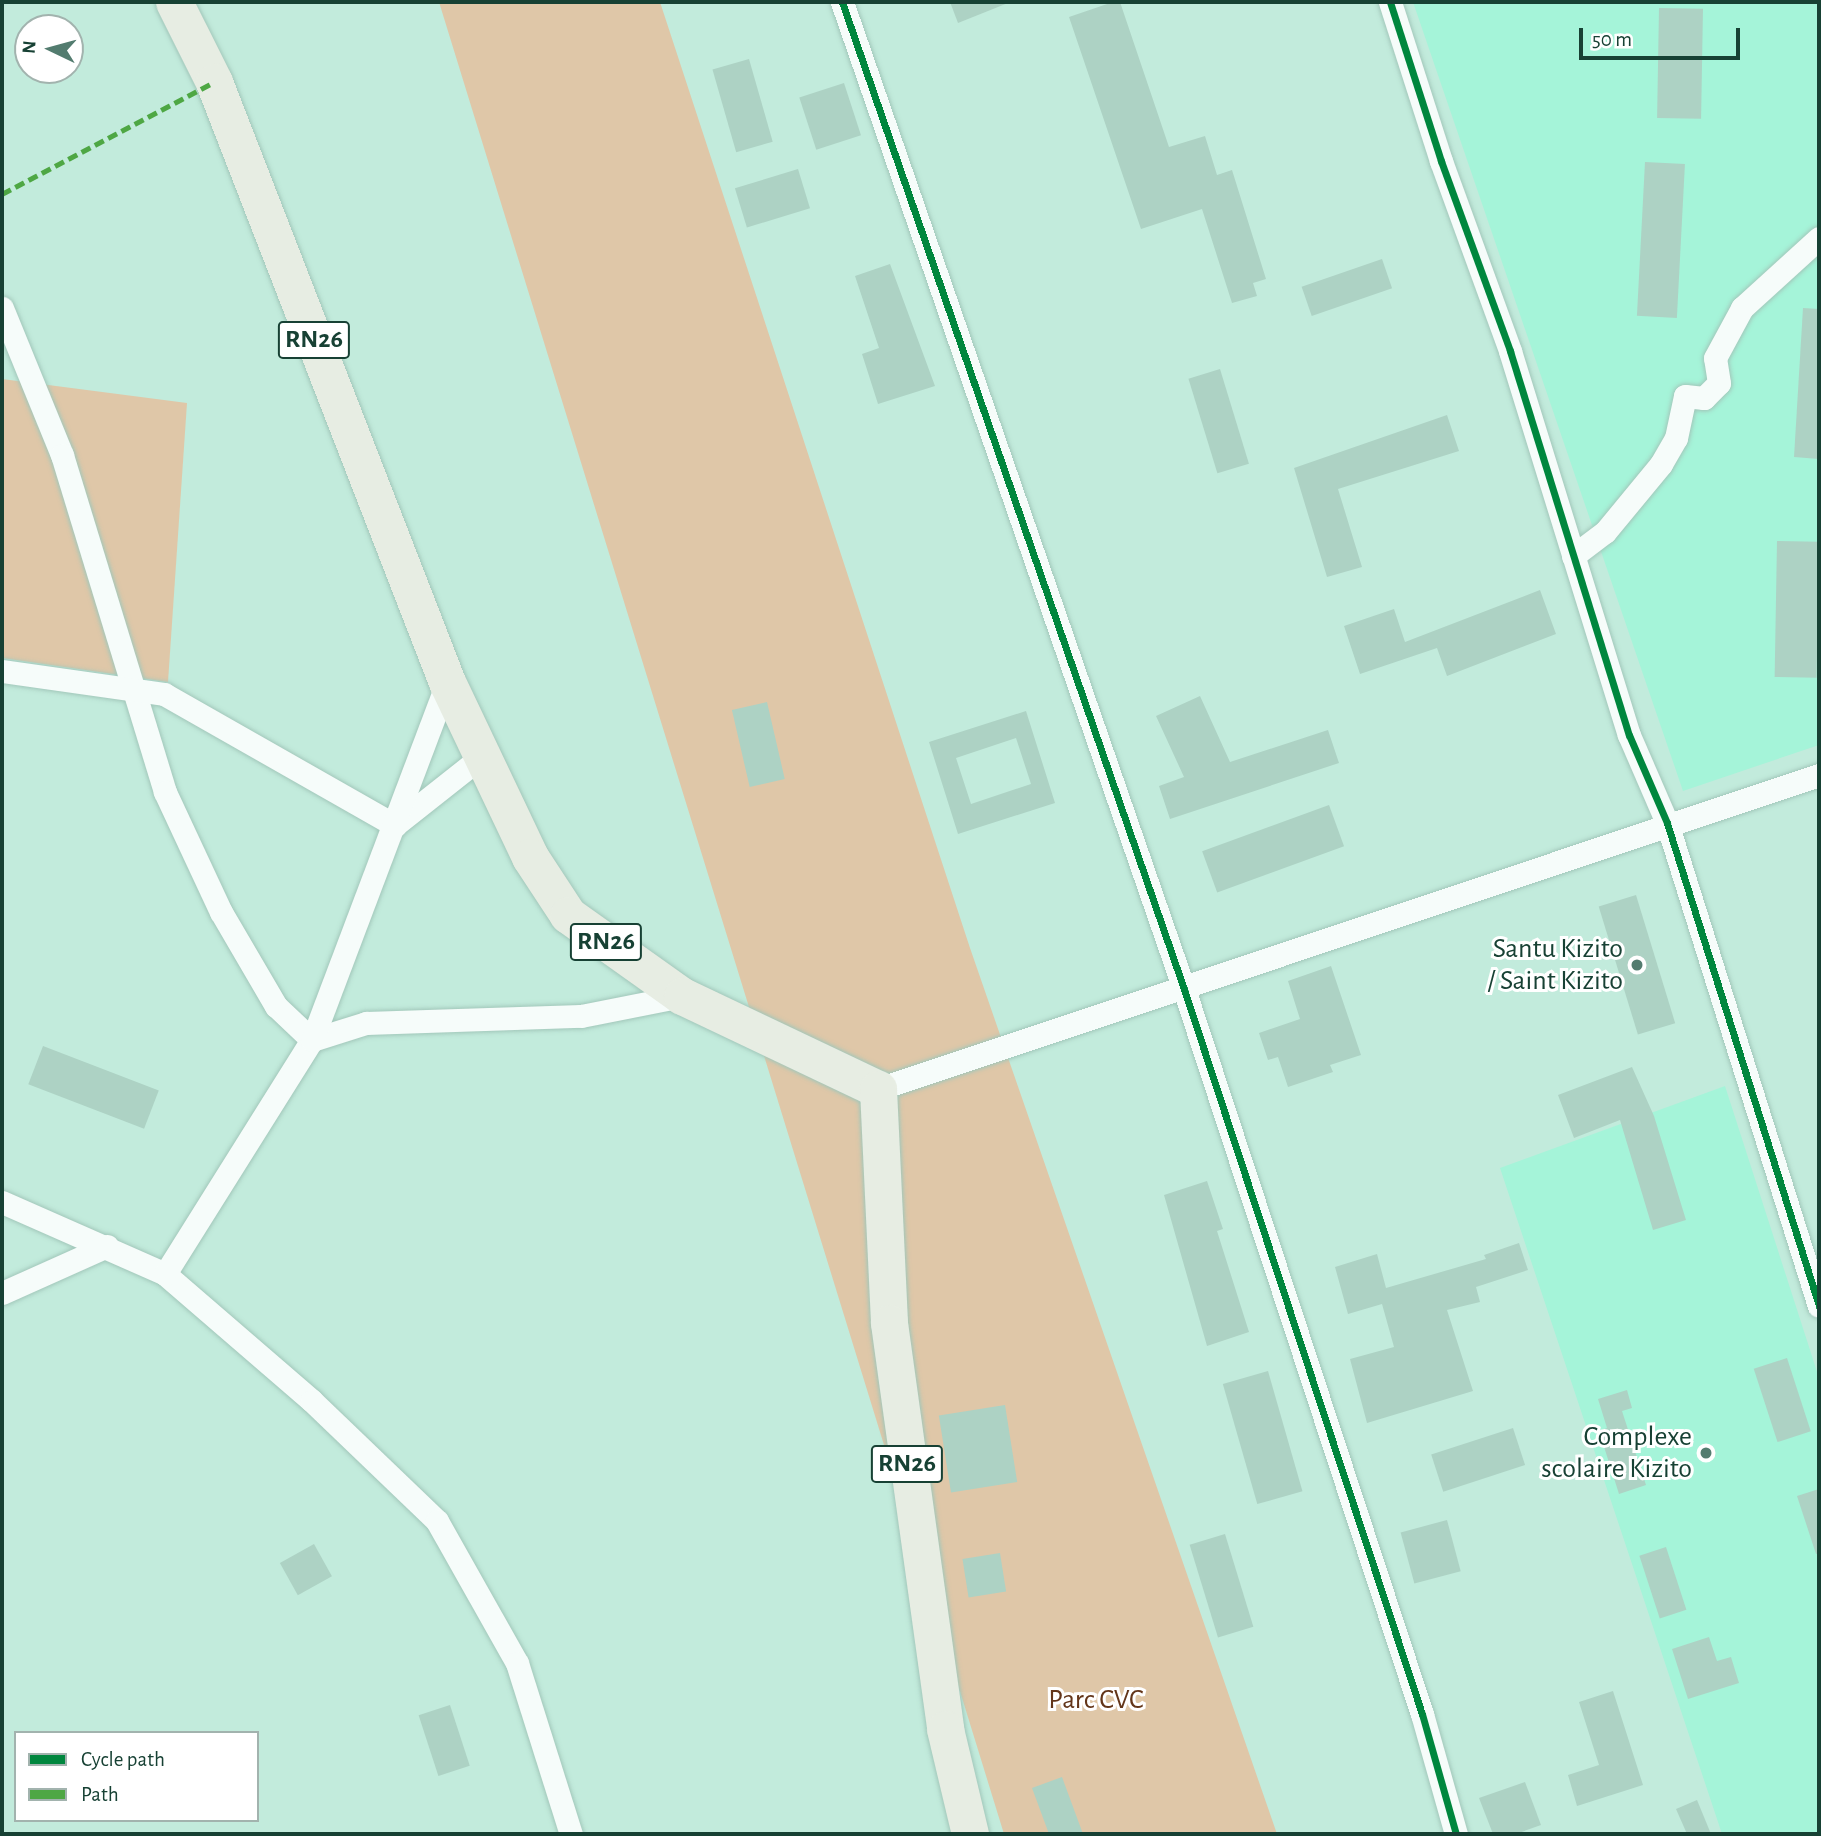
<!DOCTYPE html>
<html>
<head>
<meta charset="utf-8">
<style>
  body { margin:0 }
  #map { position:relative; width:1821px; height:1836px; overflow:hidden; background:#c2ebdc; font-family:"Alegreya Sans",sans-serif }
  div>[style] { position:absolute }
  .built>* { inset:0; background:#a5f4d9 }
  .green>* { inset:0; background:#dfc7a8 }
  .building>* { inset:0; background:#add2c4; transform-origin:0 0 }
  .roads { filter:drop-shadow(0 0 2px #a2c7ba) drop-shadow(0 0 2px #a2c7ba) }
  .street>* { height:23px; margin:-11.5px; padding:0 11.5px; transform-origin:11.5px; border-radius:11.5px; background:#f6fcfa }
  .primary>* { height:37px; margin:-18.5px; padding:0 18.5px; transform-origin:18.5px; border-radius:18.5px; background:#e7ede3 }
  .quiet>* { height:5px; margin-top:-2.5px; transform-origin:0; background:repeating-linear-gradient(90deg,#4ea744 0 10px,transparent 0 15px) }
  .cycleway>* { height:7px; margin:-3.5px; padding:0 3.5px; transform-origin:3.5px; border-radius:3.5px; background:#00873e }
  .dots>* { width:19px; height:19px; translate:-50% -50%; box-sizing:border-box; border:4px solid #fff; border-radius:50% }
  span { translate:-50% -50%; white-space:nowrap; text-align:center; line-height:1.15; -webkit-text-stroke:6px #fff; paint-order:stroke }
  .shield-label span { padding:2px 5px; background:#fff; border:2px solid; border-radius:5px; -webkit-text-stroke-width:0 }
  .shield-label { font-size:26px; color:#174134; font-weight:700 }
  .poi-label { font-size:28px; color:#174134 }
  .right { translate:-100% -50%; text-align:right }
  .park-label { font-size:28px; color:#633519 }
  .frame { position:absolute; inset:0; border:4px solid #174134; pointer-events:none }
  .legend { position:absolute; left:14px; top:1731px; width:245px; height:91px; box-sizing:border-box; background:#fff; border:2px solid #a2b3ae; margin:0; padding:9px 12px; list-style:none; font-size:21px; color:#174134 }
  .legend li { display:flex; align-items:center; gap:14px; height:35px }
  .legend b { width:35px; border:2px solid #a2b3ae }
  .north { position:absolute; left:14px; top:14px; width:70px; height:70px; box-sizing:border-box; background:#fff; border:2px solid #a2b3ae; border-radius:50%; rotate:275deg; font-size:19px; font-weight:700; line-height:28px; text-align:center; color:#174134 }
  .north::after { content:''; display:block; margin:auto; width:24px; height:32px; background:#537c6f; clip-path:polygon(50% 0,100% 100%,50% 72%,0 100%) }
  .scale { position:absolute; left:1579px; top:28px; width:161px; height:32px; box-sizing:border-box; border:4px solid #174134; border-top:0; padding-left:9px; font-size:21px; line-height:24px; white-space:nowrap; color:#174134; -webkit-text-stroke:5px #fff; paint-order:stroke }
</style>
</head>
<body>
<div id="map">
  <div class="built">
    <i style="clip-path:polygon(1413px 2px,1819px 2px,1819px 745px,1683px 791px)"></i>
    <i style="clip-path:polygon(1725px 1086px,1819px 1378px,1819px 1834px,1722px 1834px,1500px 1168px)"></i>
  </div>
  <div class="green">
    <i style="clip-path:polygon(439px 2px,660px 2px,970px 948px,1277px 1834px,1004px 1834px)"></i>
    <i style="clip-path:polygon(2px 379px,187px 403px,168px 682px,2px 658px)"></i>
  </div>
  <div class="building">
    <i style="clip-path:polygon(950px 2px,1008px 2px,1008px 3px,958px 23px)"></i>
    <i style="clip-path:polygon(1113px 2px,1120px 2px,1169px 147px,1205px 136px,1217px 175px,1232px 170px,1266px 279px,1253px 283px,1257px 296px,1232px 303px,1202px 209px,1141px 229px,1069px 17px)"></i>
    <i style="left:1659px;top:8px;width:44px;height:110px;rotate:1deg"></i>
    <i style="left:749px;top:59px;width:86px;height:38px;rotate:74deg"></i>
    <i style="left:844px;top:83px;width:55px;height:47px;rotate:72deg"></i>
    <i style="left:1645px;top:162px;width:40px;height:154px;rotate:3deg"></i>
    <i style="left:798px;top:169px;width:41px;height:66px;rotate:73deg"></i>
    <i style="left:1382px;top:259px;width:31px;height:85px;rotate:71deg"></i>
    <i style="clip-path:polygon(890px 264px,935px 386px,878px 404px,862px 354px,879px 348px,855px 276px)"></i>
    <i style="clip-path:polygon(1803px 308px,1819px 309px,1819px 459px,1794px 457px)"></i>
    <i style="left:1220px;top:369px;width:99px;height:33px;rotate:73deg"></i>
    <i style="clip-path:polygon(1447px 415px,1459px 451px,1338px 489px,1362px 567px,1327px 577px,1294px 468px)"></i>
    <i style="left:1777px;top:541px;width:42px;height:136px;rotate:1deg"></i>
    <i style="clip-path:polygon(1540px 590px,1556px 634px,1447px 676px,1437px 648px,1360px 674px,1344px 626px,1394px 609px,1405px 642px)"></i>
    <i style="clip-path:polygon(1200px 696px,1230px 762px,1328px 730px,1339px 763px,1170px 819px,1159px 786px,1184px 777px,1156px 716px)"></i>
    <i style="left:767px;top:702px;width:79px;height:36px;rotate:77deg"></i>
    <i style="clip-path:polygon(evenodd,1026px 711px,1055px 803px,958px 834px,929px 742px,1026px 711px,1016px 738px,1031px 784px,971px 804px,956px 758px,1016px 738px)"></i>
    <i style="left:1329px;top:805px;width:44px;height:135px;rotate:70deg"></i>
    <i style="left:1636px;top:895px;width:134px;height:39px;rotate:73deg"></i>
    <i style="clip-path:polygon(1331px 966px,1361px 1055px,1330px 1065px,1333px 1072px,1288px 1087px,1278px 1057px,1268px 1060px,1259px 1033px,1300px 1019px,1288px 981px)"></i>
    <i style="left:43px;top:1046px;width:124px;height:41px;rotate:21deg"></i>
    <i style="clip-path:polygon(1632px 1067px,1654px 1116px,1686px 1220px,1653px 1230px,1620px 1120px,1574px 1138px,1558px 1095px)"></i>
    <i style="clip-path:polygon(1207px 1181px,1223px 1229px,1217px 1231px,1249px 1332px,1207px 1346px,1164px 1195px)"></i>
    <i style="clip-path:polygon(1519px 1243px,1528px 1270px,1476px 1287px,1480px 1302px,1447px 1310px,1473px 1391px,1367px 1423px,1350px 1359px,1394px 1347px,1382px 1304px,1348px 1314px,1335px 1267px,1377px 1254px,1386px 1288px,1486px 1259px,1484px 1255px)"></i>
    <i style="left:1787px;top:1358px;width:77px;height:35px;rotate:72deg"></i>
    <i style="left:1268px;top:1371px;width:125px;height:47px;rotate:74deg"></i>
    <i style="clip-path:polygon(1627px 1390px,1632px 1408px,1622px 1411px,1646px 1485px,1619px 1494px,1599px 1431px,1607px 1428px,1598px 1399px)"></i>
    <i style="left:1005px;top:1405px;width:78px;height:67px;rotate:81deg"></i>
    <i style="left:1513px;top:1428px;width:39px;height:86px;rotate:72deg"></i>
    <i style="clip-path:polygon(1819px 1489px,1819px 1553px,1816px 1554px,1797px 1496px)"></i>
    <i style="left:1447px;top:1520px;width:53px;height:48px;rotate:75deg"></i>
    <i style="left:1225px;top:1534px;width:97px;height:37px;rotate:73deg"></i>
    <i style="left:314px;top:1544px;width:37px;height:39px;rotate:61deg"></i>
    <i style="left:1666px;top:1547px;width:66px;height:28px;rotate:72deg"></i>
    <i style="left:1000px;top:1553px;width:39px;height:38px;rotate:81deg"></i>
    <i style="clip-path:polygon(1709px 1637px,1717px 1661px,1731px 1657px,1739px 1683px,1688px 1699px,1672px 1649px)"></i>
    <i style="clip-path:polygon(1613px 1691px,1643px 1785px,1577px 1806px,1568px 1775px,1599px 1765px,1579px 1702px)"></i>
    <i style="left:450px;top:1705px;width:64px;height:33px;rotate:72deg"></i>
    <i style="clip-path:polygon(1062px 1777px,1083px 1834px,1049px 1834px,1032px 1788px)"></i>
    <i style="clip-path:polygon(1525px 1782px,1541px 1825px,1516px 1834px,1493px 1834px,1479px 1798px)"></i>
    <i style="clip-path:polygon(1697px 1800px,1711px 1834px,1687px 1834px,1676px 1809px)"></i>
  </div>
  <div class="roads">
    <div class="street">
      <i style="left:842px;top:2px;width:1045px;rotate:70.89deg"></i>
      <i style="left:1184px;top:989px;width:763px;rotate:71.83deg"></i>
      <i style="left:1422px;top:1714px;width:125px;rotate:74.2deg"></i>
      <i style="left:1390px;top:2px;width:167px;rotate:72.2deg"></i>
      <i style="left:1441px;top:161px;width:202px;rotate:70deg"></i>
      <i style="left:1510px;top:351px;width:402px;rotate:72.8deg"></i>
      <i style="left:1629px;top:735px;width:96px;rotate:66.6deg"></i>
      <i style="left:1667px;top:823px;width:506px;rotate:72.53deg"></i>
      <i style="left:2px;top:308px;width:159px;rotate:67.8deg"></i>
      <i style="left:62px;top:455px;width:352px;rotate:73deg"></i>
      <i style="left:165px;top:792px;width:132px;rotate:65deg"></i>
      <i style="left:221px;top:912px;width:109px;rotate:59.7deg"></i>
      <i style="left:276px;top:1006px;width:50px;rotate:43.4deg"></i>
      <i style="left:1573px;top:556px;width:40px;rotate:-37deg"></i>
      <i style="left:1605px;top:532px;width:88px;rotate:-50.5deg"></i>
      <i style="left:1661px;top:464px;width:30px;rotate:-60deg"></i>
      <i style="left:1676px;top:438px;width:43px;rotate:-77.9deg"></i>
      <i style="left:1685px;top:396px;width:19px;rotate:6deg"></i>
      <i style="left:1704px;top:398px;width:21px;rotate:-45deg"></i>
      <i style="left:1719px;top:383px;width:25px;rotate:-99deg"></i>
      <i style="left:1715px;top:358px;width:57px;rotate:-61.6deg"></i>
      <i style="left:1742px;top:308px;width:104px;rotate:-42.3deg"></i>
      <i style="left:2px;top:671px;width:164px;rotate:8.1deg"></i>
      <i style="left:164px;top:694px;width:266px;rotate:29.6deg"></i>
      <i style="left:395px;top:825px;width:110px;rotate:-38.3deg"></i>
      <i style="left:312px;top:1040px;width:57px;rotate:-17.5deg"></i>
      <i style="left:366px;top:1023px;width:215px;rotate:-1.9deg"></i>
      <i style="left:581px;top:1016px;width:103px;rotate:-11.2deg"></i>
      <i style="left:878px;top:1089px;width:992px;rotate:-18.45deg"></i>
      <i style="left:2px;top:1202px;width:178px;rotate:23.8deg"></i>
      <i style="left:165px;top:1274px;width:194px;rotate:40.8deg"></i>
      <i style="left:312px;top:1401px;width:173px;rotate:43.8deg"></i>
      <i style="left:437px;top:1521px;width:163px;rotate:60.6deg"></i>
      <i style="left:517px;top:1663px;width:179px;rotate:72.5deg"></i>
      <i style="left:165px;top:1274px;width:276px;rotate:-57.9deg"></i>
      <i style="left:312px;top:1040px;width:383px;rotate:-69.3deg"></i>
      <i style="left:2px;top:1293px;width:115px;rotate:-24.1deg"></i>
    </div>
    <div class="primary">
      <i style="left:174px;top:2px;width:89px;rotate:63.4deg"></i>
      <i style="left:214px;top:82px;width:644px;rotate:68.78deg"></i>
      <i style="left:447px;top:682px;width:194px;rotate:64.6deg"></i>
      <i style="left:530px;top:857px;width:69px;rotate:56.8deg"></i>
      <i style="left:568px;top:915px;width:140px;rotate:35.4deg"></i>
      <i style="left:682px;top:996px;width:217px;rotate:25.4deg"></i>
      <i style="left:878px;top:1089px;width:234px;rotate:87.3deg"></i>
      <i style="left:889px;top:1323px;width:410px;rotate:82.1deg"></i>
      <i style="left:945px;top:1729px;width:108px;rotate:76.6deg"></i>
    </div>
  </div>
  <div class="quiet">
    <i style="left:2px;top:194px;width:240px;rotate:-27.8deg"></i>
  </div>
  <div class="cycleway">
    <i style="left:842px;top:2px;width:1045px;rotate:70.89deg"></i>
    <i style="left:1184px;top:989px;width:763px;rotate:71.83deg"></i>
    <i style="left:1422px;top:1714px;width:125px;rotate:74.2deg"></i>
    <i style="left:1390px;top:2px;width:167px;rotate:72.2deg"></i>
    <i style="left:1441px;top:161px;width:202px;rotate:70deg"></i>
    <i style="left:1510px;top:351px;width:402px;rotate:72.8deg"></i>
    <i style="left:1629px;top:735px;width:96px;rotate:66.6deg"></i>
    <i style="left:1667px;top:823px;width:506px;rotate:72.53deg"></i>
  </div>
  <div class="dots">
    <i style="left:1637px;top:965px;background:#537c6f"></i>
    <i style="left:1706px;top:1453px;background:#537c6f"></i>
  </div>
  <div class="shield-label">
    <span style="left:314px;top:340px">RN26</span>
    <span style="left:606px;top:942px">RN26</span>
    <span style="left:907px;top:1464px">RN26</span>
  </div>
  <div class="poi-label">
    <span class="right" style="left:1623px;top:965px">Santu Kizito<br>/ Saint Kizito</span>
    <span class="right" style="left:1692px;top:1453px">Complexe<br>scolaire Kizito</span>
  </div>
  <div class="park-label">
    <span style="left:1096px;top:1700px">Parc CVC</span>
  </div>
  <div class="frame"></div>
  <ul class="legend">
  <li><b style="height:9px;background:#00873e"></b>Cycle path</li>
  <li><b style="height:9px;background:#4ea744"></b>Path</li>
  </ul>
  <div class="north">N</div>
  <div class="scale">50 m</div>
</div>
</body>
</html>
